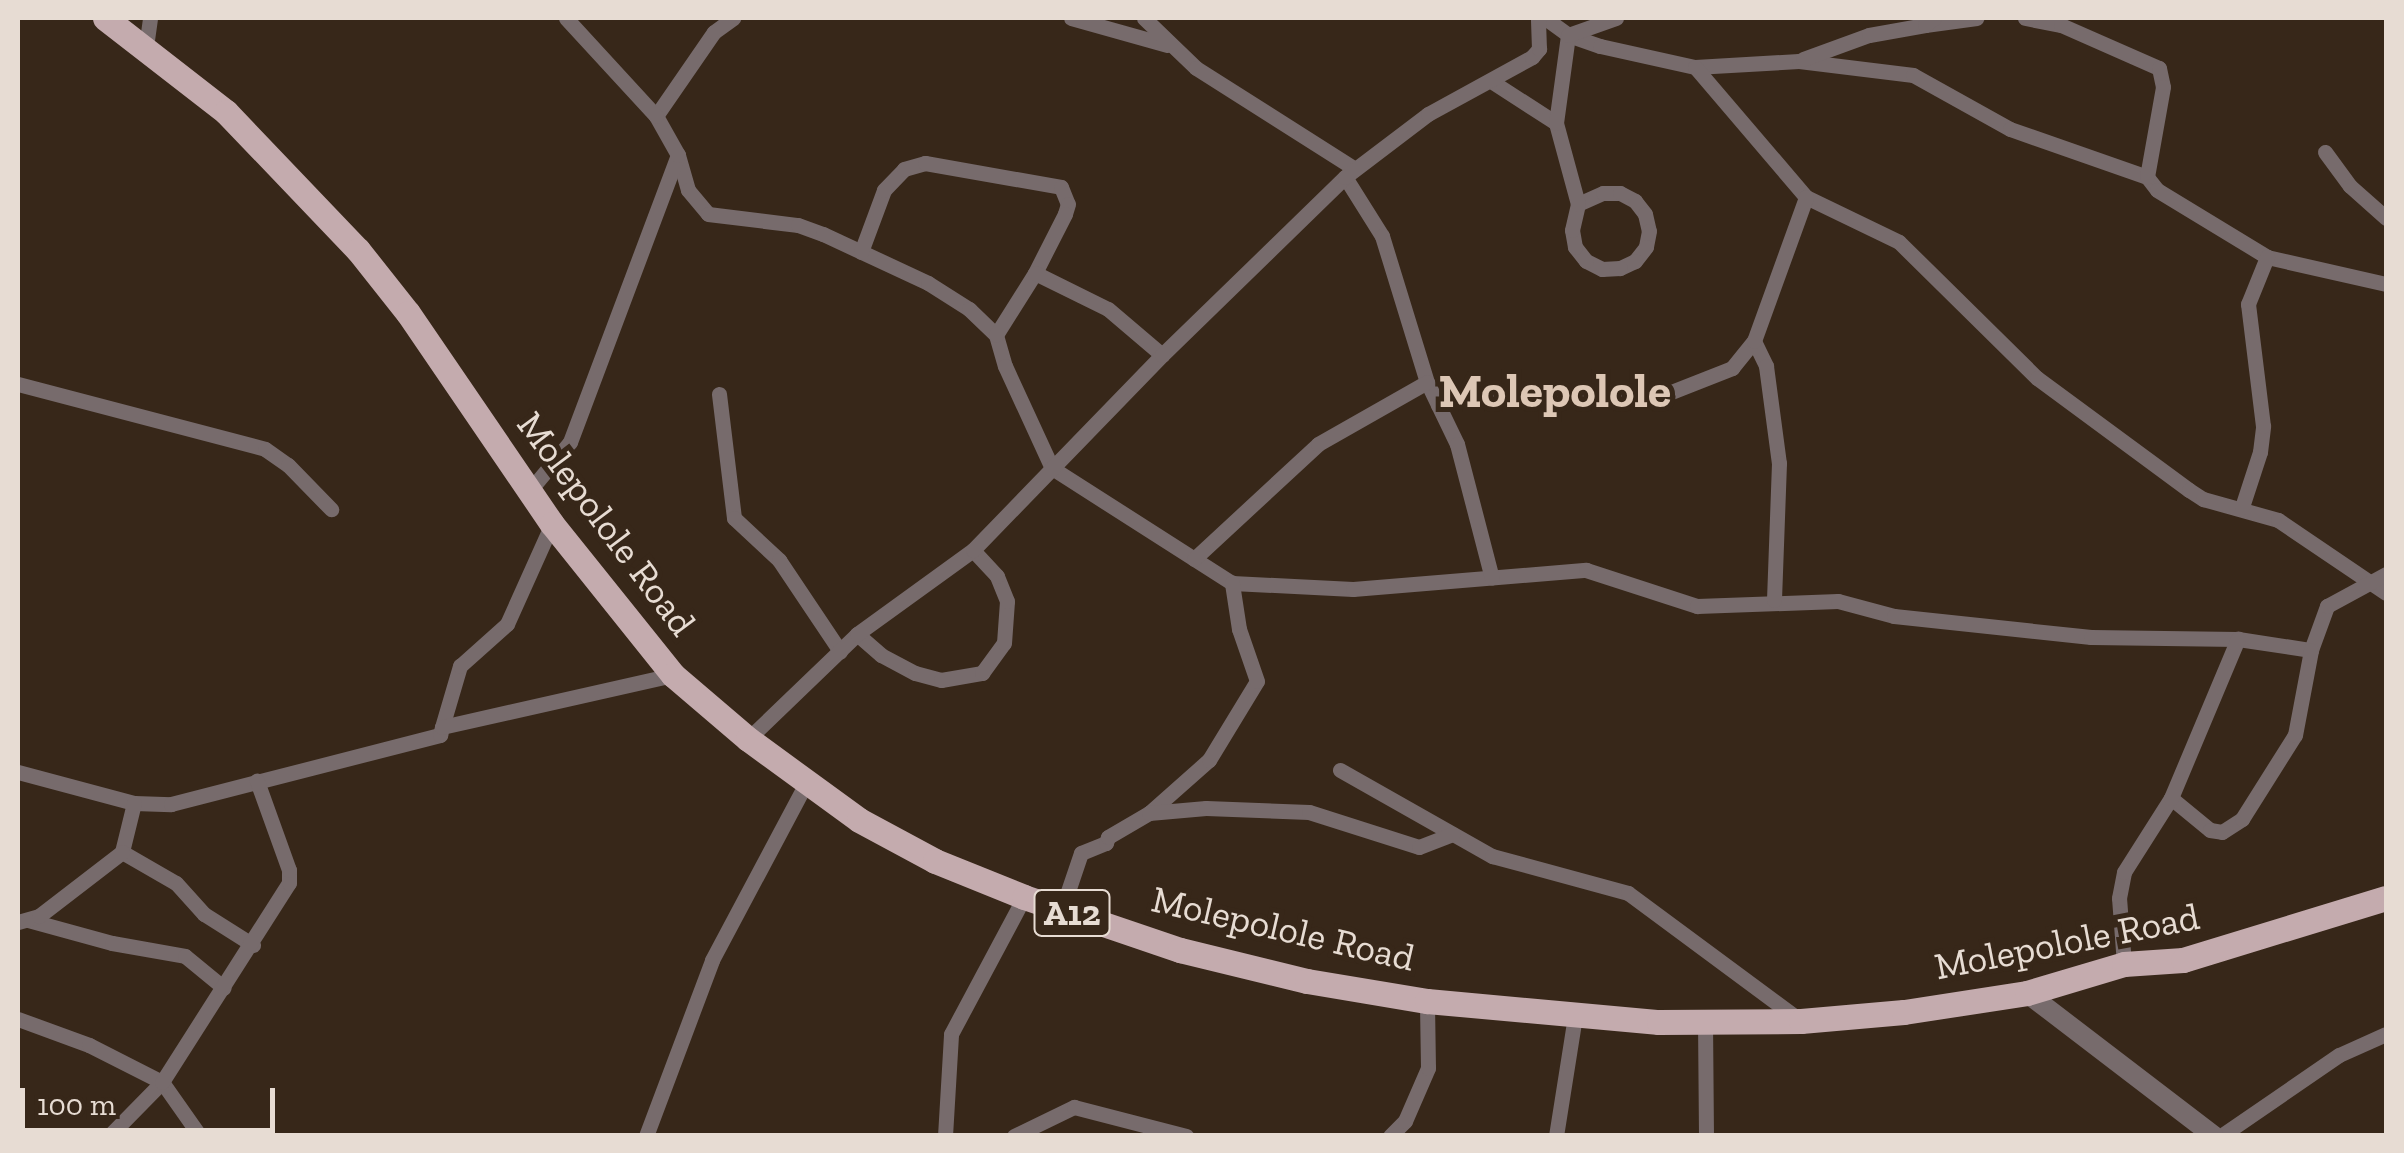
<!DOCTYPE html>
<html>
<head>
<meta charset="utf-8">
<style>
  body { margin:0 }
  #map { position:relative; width:2404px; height:1153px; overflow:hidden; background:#372719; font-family:"Zilla Slab",serif }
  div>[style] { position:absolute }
  .minor>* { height:15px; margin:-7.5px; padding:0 7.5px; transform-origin:7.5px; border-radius:7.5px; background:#776b6c }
  .tertiary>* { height:20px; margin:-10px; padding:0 10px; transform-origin:10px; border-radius:10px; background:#776b6c }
  .primary>* { height:25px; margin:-12.5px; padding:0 12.5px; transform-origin:12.5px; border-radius:12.5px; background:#c4abae }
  span { translate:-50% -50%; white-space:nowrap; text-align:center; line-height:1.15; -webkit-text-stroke:10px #372719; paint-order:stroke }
  .shield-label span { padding:2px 8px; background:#372719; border:2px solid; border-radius:8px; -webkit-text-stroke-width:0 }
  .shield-label { font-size:35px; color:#e7dcd3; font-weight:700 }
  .street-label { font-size:38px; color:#e7dcd3 }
  .district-label { font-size:48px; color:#ddc7b5; font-weight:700 }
  .frame { position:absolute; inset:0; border:20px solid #e7dcd3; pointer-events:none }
  .scale { position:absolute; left:20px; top:1088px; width:255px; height:45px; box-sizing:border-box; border:5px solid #e7dcd3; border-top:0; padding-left:12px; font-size:30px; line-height:35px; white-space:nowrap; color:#e7dcd3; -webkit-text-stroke:8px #372719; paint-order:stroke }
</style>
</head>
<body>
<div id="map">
  <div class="minor">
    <i style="left:1071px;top:18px;width:100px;rotate:15.7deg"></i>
    <i style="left:1144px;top:18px;width:72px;rotate:43.9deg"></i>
    <i style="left:1196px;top:68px;width:188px;rotate:32.4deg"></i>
    <i style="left:1545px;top:18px;width:29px;rotate:36deg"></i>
    <i style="left:1568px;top:35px;width:34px;rotate:19deg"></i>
    <i style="left:1600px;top:46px;width:97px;rotate:12.5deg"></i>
    <i style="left:1695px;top:67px;width:104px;rotate:-3.3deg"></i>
    <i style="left:1799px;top:61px;width:115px;rotate:7deg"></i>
    <i style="left:1913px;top:75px;width:111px;rotate:29.1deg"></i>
    <i style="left:2010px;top:129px;width:145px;rotate:19.3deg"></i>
    <i style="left:2147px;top:177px;width:16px;rotate:52deg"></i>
    <i style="left:2157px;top:190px;width:129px;rotate:31.3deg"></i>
    <i style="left:2267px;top:257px;width:122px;rotate:12.8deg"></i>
    <i style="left:2025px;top:18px;width:37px;rotate:11deg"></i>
    <i style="left:2061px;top:25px;width:107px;rotate:23.7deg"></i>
    <i style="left:2159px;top:68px;width:19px;rotate:78deg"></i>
    <i style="left:2163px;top:87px;width:91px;rotate:100.1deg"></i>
    <i style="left:1925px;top:25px;width:52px;rotate:-7.7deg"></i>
    <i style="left:146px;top:47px;width:29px;rotate:-82deg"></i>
    <i style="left:1803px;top:59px;width:70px;rotate:-20deg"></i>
    <i style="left:1869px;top:35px;width:57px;rotate:-10.1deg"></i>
    <i style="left:1925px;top:25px;width:11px;rotate:-38deg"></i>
    <i style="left:1695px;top:67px;width:171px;rotate:49.5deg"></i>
    <i style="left:1806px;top:197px;width:103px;rotate:25.8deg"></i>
    <i style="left:1899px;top:242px;width:194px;rotate:44.6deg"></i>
    <i style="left:2037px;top:378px;width:189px;rotate:36.4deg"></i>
    <i style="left:2189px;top:490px;width:17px;rotate:33deg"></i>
    <i style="left:2203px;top:499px;width:78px;rotate:15.6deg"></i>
    <i style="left:2278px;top:520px;width:130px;rotate:34.1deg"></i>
    <i style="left:1491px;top:81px;width:77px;rotate:32.9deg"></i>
    <i style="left:656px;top:116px;width:102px;rotate:-55.4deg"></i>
    <i style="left:714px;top:32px;width:24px;rotate:-36deg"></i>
    <i style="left:2325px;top:152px;width:42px;rotate:53.7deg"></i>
    <i style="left:2350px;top:186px;width:48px;rotate:41.6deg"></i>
    <i style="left:678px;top:155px;width:36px;rotate:74deg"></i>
    <i style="left:688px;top:190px;width:31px;rotate:50deg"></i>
    <i style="left:708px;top:214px;width:91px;rotate:7deg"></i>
    <i style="left:798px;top:225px;width:27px;rotate:20deg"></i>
    <i style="left:823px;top:234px;width:116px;rotate:25deg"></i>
    <i style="left:928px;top:283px;width:49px;rotate:32.4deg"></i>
    <i style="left:969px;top:309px;width:37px;rotate:44deg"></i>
    <i style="left:996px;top:335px;width:32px;rotate:74deg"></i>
    <i style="left:1005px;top:366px;width:112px;rotate:65.3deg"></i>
    <i style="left:1052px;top:468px;width:214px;rotate:32.6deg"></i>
    <i style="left:1232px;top:583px;width:121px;rotate:2.8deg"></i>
    <i style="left:1353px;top:589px;width:234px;rotate:-4.7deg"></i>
    <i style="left:1586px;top:570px;width:117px;rotate:18deg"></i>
    <i style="left:1697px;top:606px;width:141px;rotate:-2deg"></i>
    <i style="left:1838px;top:601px;width:58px;rotate:15deg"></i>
    <i style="left:1894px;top:616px;width:198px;rotate:6.1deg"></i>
    <i style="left:2091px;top:637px;width:147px;rotate:0.8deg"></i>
    <i style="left:2238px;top:639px;width:74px;rotate:8.6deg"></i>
    <i style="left:2311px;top:650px;width:47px;rotate:-70deg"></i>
    <i style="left:2327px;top:606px;width:67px;rotate:-28.5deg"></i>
    <i style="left:1345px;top:177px;width:70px;rotate:57.9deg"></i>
    <i style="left:1382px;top:236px;width:153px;rotate:72.9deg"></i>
    <i style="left:1427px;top:382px;width:69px;rotate:64.2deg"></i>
    <i style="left:1457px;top:444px;width:138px;rotate:75.4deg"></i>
    <i style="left:1578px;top:204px;width:27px;rotate:-24deg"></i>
    <i style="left:1603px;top:193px;width:17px"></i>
    <i style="left:1620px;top:193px;width:17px;rotate:28deg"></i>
    <i style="left:1635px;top:201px;width:16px;rotate:52deg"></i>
    <i style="left:1645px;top:214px;width:17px;rotate:77deg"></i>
    <i style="left:1649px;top:231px;width:16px;rotate:101deg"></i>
    <i style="left:1646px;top:247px;width:18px;rotate:128deg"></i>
    <i style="left:1635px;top:261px;width:17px;rotate:155deg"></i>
    <i style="left:1620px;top:268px;width:18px;rotate:177deg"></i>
    <i style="left:1602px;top:269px;width:18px;rotate:-153deg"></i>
    <i style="left:1586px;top:261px;width:18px;rotate:-128deg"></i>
    <i style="left:1575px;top:247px;width:17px;rotate:-100deg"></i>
    <i style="left:1572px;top:230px;width:27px;rotate:-77deg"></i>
    <i style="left:1578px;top:204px;width:84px;rotate:-105.2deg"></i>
    <i style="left:1556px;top:123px;width:89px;rotate:-82.2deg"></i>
    <i style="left:1568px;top:35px;width:51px;rotate:-19.5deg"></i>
    <i style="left:861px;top:252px;width:66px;rotate:-69.6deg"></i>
    <i style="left:884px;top:190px;width:29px;rotate:-46deg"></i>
    <i style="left:904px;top:169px;width:22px;rotate:-16deg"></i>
    <i style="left:925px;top:163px;width:138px;rotate:10deg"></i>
    <i style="left:1061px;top:187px;width:18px;rotate:68deg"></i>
    <i style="left:1068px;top:204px;width:10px;rotate:107deg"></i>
    <i style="left:1065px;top:214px;width:66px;rotate:117deg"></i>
    <i style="left:1035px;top:273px;width:73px;rotate:122.2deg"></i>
    <i style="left:1035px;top:273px;width:81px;rotate:26.3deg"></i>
    <i style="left:1108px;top:309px;width:71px;rotate:40.4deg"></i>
    <i style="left:1754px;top:341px;width:28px;rotate:64deg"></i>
    <i style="left:1766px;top:366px;width:98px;rotate:82.4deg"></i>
    <i style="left:1779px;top:463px;width:137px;rotate:92.1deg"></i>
    <i style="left:18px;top:384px;width:255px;rotate:14.7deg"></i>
    <i style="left:265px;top:449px;width:28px;rotate:35deg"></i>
    <i style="left:288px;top:465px;width:62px;rotate:45.7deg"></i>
    <i style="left:719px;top:394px;width:125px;rotate:83.1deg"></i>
    <i style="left:734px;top:518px;width:62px;rotate:43deg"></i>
    <i style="left:779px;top:560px;width:110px;rotate:56.2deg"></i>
    <i style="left:1438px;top:405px;width:35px;rotate:-13deg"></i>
    <i style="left:1472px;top:397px;width:184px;rotate:0.3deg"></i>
    <i style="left:1656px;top:398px;width:82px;rotate:-21.5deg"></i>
    <i style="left:1732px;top:368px;width:35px;rotate:-51deg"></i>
    <i style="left:1754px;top:341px;width:153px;rotate:-70.1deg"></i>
    <i style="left:531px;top:489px;width:61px;rotate:-50.3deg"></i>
    <i style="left:570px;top:442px;width:307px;rotate:-69.4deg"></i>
    <i style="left:678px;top:155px;width:45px;rotate:-119.4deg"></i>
    <i style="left:656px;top:116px;width:133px;rotate:-132.6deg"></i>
    <i style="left:2242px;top:507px;width:58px;rotate:-71.9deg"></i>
    <i style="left:2260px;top:452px;width:26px;rotate:-83deg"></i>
    <i style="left:2263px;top:426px;width:123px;rotate:-97deg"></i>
    <i style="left:2248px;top:304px;width:51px;rotate:-68deg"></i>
    <i style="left:1194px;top:559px;width:169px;rotate:-42.8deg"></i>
    <i style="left:1318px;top:444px;width:125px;rotate:-29.6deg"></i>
    <i style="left:857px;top:634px;width:32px;rotate:41deg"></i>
    <i style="left:881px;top:655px;width:38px;rotate:28deg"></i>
    <i style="left:915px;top:673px;width:27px;rotate:15deg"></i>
    <i style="left:941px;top:680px;width:42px;rotate:-9.7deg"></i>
    <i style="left:982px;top:673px;width:37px;rotate:-54deg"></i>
    <i style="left:1004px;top:643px;width:42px;rotate:-85.9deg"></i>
    <i style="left:1007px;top:601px;width:27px;rotate:-112deg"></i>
    <i style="left:997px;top:576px;width:35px;rotate:-133deg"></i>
    <i style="left:442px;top:727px;width:64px;rotate:-73.6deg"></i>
    <i style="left:460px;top:666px;width:63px;rotate:-41.8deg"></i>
    <i style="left:507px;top:624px;width:110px;rotate:-65.8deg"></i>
    <i style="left:748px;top:739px;width:151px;rotate:-43.9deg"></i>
    <i style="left:857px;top:634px;width:143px;rotate:-35.9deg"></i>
    <i style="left:973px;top:550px;width:272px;rotate:-45.9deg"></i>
    <i style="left:1162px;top:355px;width:255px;rotate:-44.2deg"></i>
    <i style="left:1345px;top:177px;width:104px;rotate:-37.2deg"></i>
    <i style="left:1428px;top:114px;width:119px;rotate:-28.7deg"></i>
    <i style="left:1532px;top:57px;width:11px;rotate:-49deg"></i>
    <i style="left:1539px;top:49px;width:31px;rotate:-92deg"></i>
    <i style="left:1340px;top:770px;width:175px;rotate:29.5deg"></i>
    <i style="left:1492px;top:856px;width:141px;rotate:15.2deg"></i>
    <i style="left:1628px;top:893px;width:212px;rotate:36.5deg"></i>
    <i style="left:18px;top:772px;width:120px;rotate:15deg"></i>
    <i style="left:134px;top:803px;width:37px;rotate:2deg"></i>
    <i style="left:171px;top:804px;width:278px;rotate:-14.4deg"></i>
    <i style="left:440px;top:735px;width:8px;rotate:-76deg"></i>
    <i style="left:442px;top:727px;width:237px;rotate:-12.7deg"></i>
    <i style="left:2171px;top:798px;width:50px;rotate:39.4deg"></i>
    <i style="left:2210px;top:830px;width:12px;rotate:9deg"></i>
    <i style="left:2222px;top:832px;width:24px;rotate:-33deg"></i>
    <i style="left:2242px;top:819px;width:99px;rotate:-57.8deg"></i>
    <i style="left:2295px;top:735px;width:86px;rotate:-79.3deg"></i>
    <i style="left:134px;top:803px;width:50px;rotate:103.8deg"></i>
    <i style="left:122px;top:852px;width:62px;rotate:29.9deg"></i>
    <i style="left:176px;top:883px;width:42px;rotate:47.9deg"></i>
    <i style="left:204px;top:914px;width:58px;rotate:32.3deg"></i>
    <i style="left:1149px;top:813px;width:80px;rotate:-41.5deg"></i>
    <i style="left:1209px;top:760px;width:92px;rotate:-58.7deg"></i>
    <i style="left:1257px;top:681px;width:55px;rotate:-109.1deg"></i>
    <i style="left:1239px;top:629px;width:47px;rotate:-98.7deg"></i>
    <i style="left:1062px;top:909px;width:59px;rotate:-71.3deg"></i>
    <i style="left:1081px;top:853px;width:27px;rotate:-22deg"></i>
    <i style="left:1106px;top:843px;width:6px;rotate:-72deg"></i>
    <i style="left:1108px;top:837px;width:48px;rotate:-30.3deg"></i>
    <i style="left:1149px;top:813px;width:57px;rotate:-5deg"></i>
    <i style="left:1206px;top:808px;width:103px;rotate:2.2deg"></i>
    <i style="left:1309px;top:812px;width:115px;rotate:17.7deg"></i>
    <i style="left:1419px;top:847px;width:36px;rotate:-21deg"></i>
    <i style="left:28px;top:920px;width:87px;rotate:15.3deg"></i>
    <i style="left:112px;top:943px;width:74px;rotate:10.1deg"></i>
    <i style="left:185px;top:956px;width:50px;rotate:39.4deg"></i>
    <i style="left:18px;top:922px;width:22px;rotate:-16deg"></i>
    <i style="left:39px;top:916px;width:105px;rotate:-37.6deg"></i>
    <i style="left:2124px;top:964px;width:66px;rotate:-94.3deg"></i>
    <i style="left:2119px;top:898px;width:26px;rotate:-79deg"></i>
    <i style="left:2124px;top:872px;width:88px;rotate:-57.6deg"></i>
    <i style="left:2171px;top:798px;width:173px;rotate:-67.2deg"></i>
    <i style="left:18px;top:1019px;width:76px;rotate:20.1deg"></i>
    <i style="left:89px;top:1045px;width:82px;rotate:26.9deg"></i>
    <i style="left:162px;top:1082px;width:66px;rotate:54.9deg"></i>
    <i style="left:1705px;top:1021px;width:115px;rotate:89.5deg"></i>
    <i style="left:109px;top:1136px;width:76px;rotate:-45.5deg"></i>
    <i style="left:162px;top:1082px;width:236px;rotate:-57.5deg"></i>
    <i style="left:289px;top:883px;width:13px;rotate:-90deg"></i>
    <i style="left:289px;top:870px;width:95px;rotate:-109.8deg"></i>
    <i style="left:646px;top:1136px;width:188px;rotate:-69.4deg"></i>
    <i style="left:712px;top:960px;width:200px;rotate:-62deg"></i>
    <i style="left:945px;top:1136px;width:102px;rotate:-86.6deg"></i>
    <i style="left:951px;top:1034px;width:155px;rotate:-61.9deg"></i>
    <i style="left:1014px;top:1136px;width:67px;rotate:-25.8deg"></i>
    <i style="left:1074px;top:1107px;width:116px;rotate:14.5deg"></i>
    <i style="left:1390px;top:1136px;width:21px;rotate:-45deg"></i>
    <i style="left:1405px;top:1121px;width:58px;rotate:-66.5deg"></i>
    <i style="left:1428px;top:1068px;width:67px;rotate:-90.9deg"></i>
    <i style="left:1556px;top:1136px;width:121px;rotate:-81deg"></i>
    <i style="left:2221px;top:1136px;width:143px;rotate:-34.5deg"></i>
    <i style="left:2339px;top:1055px;width:51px;rotate:-24.1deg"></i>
  </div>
  <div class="tertiary">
    <i style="left:2027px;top:993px;width:235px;rotate:37.4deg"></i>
  </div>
  <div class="primary">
    <i style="left:105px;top:18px;width:153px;rotate:37.8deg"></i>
    <i style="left:226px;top:112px;width:191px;rotate:46.3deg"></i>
    <i style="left:358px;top:250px;width:80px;rotate:51.6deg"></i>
    <i style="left:408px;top:313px;width:255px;rotate:55.7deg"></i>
    <i style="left:552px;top:524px;width:193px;rotate:51.3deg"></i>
    <i style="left:673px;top:675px;width:99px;rotate:40.5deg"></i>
    <i style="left:748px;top:739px;width:137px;rotate:36.1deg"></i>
    <i style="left:859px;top:820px;width:86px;rotate:28.3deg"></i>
    <i style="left:935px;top:861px;width:96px;rotate:22deg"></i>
    <i style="left:1024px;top:897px;width:165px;rotate:18.8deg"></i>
    <i style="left:1180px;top:950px;width:131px;rotate:13.7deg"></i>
    <i style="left:1307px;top:981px;width:122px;rotate:9.5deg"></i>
    <i style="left:1427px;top:1001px;width:233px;rotate:5.2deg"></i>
    <i style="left:1659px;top:1022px;width:142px;rotate:-0.4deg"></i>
    <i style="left:1801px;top:1021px;width:103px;rotate:-5deg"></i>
    <i style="left:1904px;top:1012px;width:124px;rotate:-8.8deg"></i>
    <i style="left:2027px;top:993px;width:101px;rotate:-16.6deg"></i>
    <i style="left:2124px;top:964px;width:59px;rotate:-3.9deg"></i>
    <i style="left:2183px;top:960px;width:212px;rotate:-17deg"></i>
  </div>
  <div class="shield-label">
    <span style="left:1072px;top:913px">A12</span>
  </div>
  <div class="street-label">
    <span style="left:606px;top:524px;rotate:53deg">Molepolole Road</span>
    <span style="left:1283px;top:929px;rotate:13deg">Molepolole Road</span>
    <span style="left:2067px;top:942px;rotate:-11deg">Molepolole Road</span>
  </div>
  <div class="district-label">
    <span style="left:1555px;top:391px">Molepolole</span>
  </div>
  <div class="frame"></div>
  <div class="scale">100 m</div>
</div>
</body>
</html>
